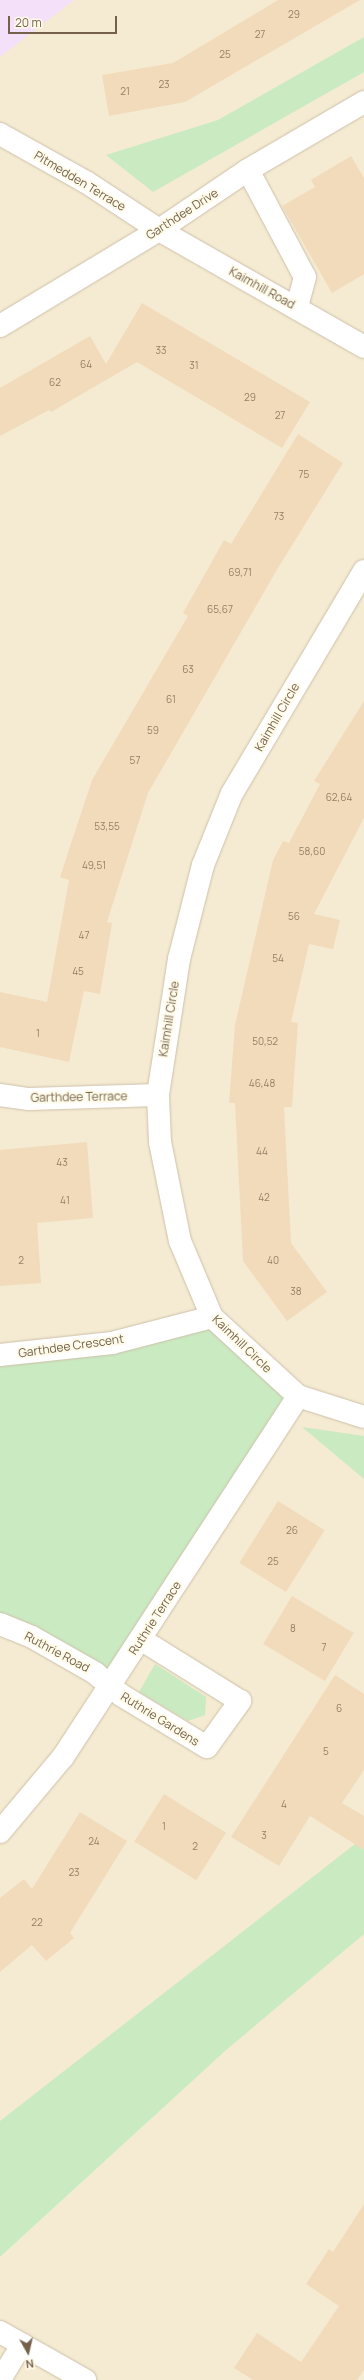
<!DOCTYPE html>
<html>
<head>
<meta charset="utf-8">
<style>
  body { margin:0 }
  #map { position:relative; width:364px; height:2380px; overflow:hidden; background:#fcf7e4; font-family:Manrope,sans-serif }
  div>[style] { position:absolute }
  .residential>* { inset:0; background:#f4ebd2; transform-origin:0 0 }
  .education>* { inset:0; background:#f4e0f9 }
  .green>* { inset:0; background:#caeac2 }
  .building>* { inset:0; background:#f2dbbb; transform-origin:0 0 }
  .roads { filter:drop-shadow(0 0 1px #cec0aa) drop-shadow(0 0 1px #cec0aa) }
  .lane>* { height:21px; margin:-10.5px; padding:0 10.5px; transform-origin:10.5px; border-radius:10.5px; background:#fff }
  .street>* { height:22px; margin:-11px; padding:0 11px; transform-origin:11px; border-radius:11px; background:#fff }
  span { translate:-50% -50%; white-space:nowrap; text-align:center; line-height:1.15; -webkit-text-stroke:4px #fffbea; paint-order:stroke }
  .number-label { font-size:10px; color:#948066 }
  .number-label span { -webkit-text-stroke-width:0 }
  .street-label { font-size:12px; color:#756149 }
  .north { position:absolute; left:8px; top:2332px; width:40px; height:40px; -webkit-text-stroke:3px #fffbea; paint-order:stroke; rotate:172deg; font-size:11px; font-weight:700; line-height:16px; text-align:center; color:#756149 }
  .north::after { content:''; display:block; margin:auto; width:14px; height:18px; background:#756149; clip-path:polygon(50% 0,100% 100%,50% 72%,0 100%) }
  .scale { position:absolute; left:8px; top:16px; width:109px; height:18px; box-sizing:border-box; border:2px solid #756149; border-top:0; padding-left:5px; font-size:12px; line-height:14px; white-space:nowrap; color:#756149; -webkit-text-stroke:3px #fffbea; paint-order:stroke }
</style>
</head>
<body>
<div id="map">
  <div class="residential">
    <i style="left:0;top:0;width:364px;height:2121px"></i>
    <i style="clip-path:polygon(364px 1934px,364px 2380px,0 2380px,0 2257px,225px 2051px)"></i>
  </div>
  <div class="education">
    <i style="clip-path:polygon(0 0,74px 0,0 57px)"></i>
  </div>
  <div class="green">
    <i style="clip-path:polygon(364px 37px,364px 72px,153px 192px,106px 155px,218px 120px)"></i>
    <i style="clip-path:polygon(212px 1317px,298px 1396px,110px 1686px,0 1624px,0 1355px)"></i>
    <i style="clip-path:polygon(302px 1427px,364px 1436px,364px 1479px)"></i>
    <i style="clip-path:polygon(155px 1664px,206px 1697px,205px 1715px,188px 1721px,139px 1692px)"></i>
    <i style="clip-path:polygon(364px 1837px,364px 1934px,225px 2051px,0 2257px,0 2121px)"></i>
  </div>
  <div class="building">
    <i style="clip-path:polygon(278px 0,360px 0,185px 102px,109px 116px,102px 75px,173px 63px)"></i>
    <i style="clip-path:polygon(351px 156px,364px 178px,364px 274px,332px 293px,282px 206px,315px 187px,311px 180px)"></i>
    <i style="clip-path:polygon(142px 303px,310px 402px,282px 448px,137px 362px,51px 412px,49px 410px,0 436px,0 388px,90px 336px,106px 364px)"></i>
    <i style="clip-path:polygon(298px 434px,343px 463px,278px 568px,148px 793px,107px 922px,112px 923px,100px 994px,84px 991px,69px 1062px,0 1047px,0 992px,47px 1002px,69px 880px,60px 877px,92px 780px,188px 616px,183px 613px,224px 540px,231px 544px)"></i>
    <i style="clip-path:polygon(364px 701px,364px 818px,314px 914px,340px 920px,333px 949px,309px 944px,291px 1022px,298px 1023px,292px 1107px,284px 1107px,291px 1243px,327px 1292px,287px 1321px,243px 1261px,235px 1103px,229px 1103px,235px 1025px,273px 860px,283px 841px,289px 843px,320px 784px,314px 781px)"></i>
    <i style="clip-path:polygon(87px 1142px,93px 1218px,37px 1223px,41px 1283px,0 1286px,0 1150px)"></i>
    <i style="left:278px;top:1501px;width:55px;height:73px;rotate:32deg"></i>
    <i style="left:292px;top:1596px;width:72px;height:56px;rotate:31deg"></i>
    <i style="clip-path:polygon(335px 1675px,364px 1694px,364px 1770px,342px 1803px,364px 1816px,364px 1850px,310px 1816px,279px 1866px,231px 1837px)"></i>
    <i style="left:164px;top:1794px;width:73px;height:56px;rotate:32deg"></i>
    <i style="clip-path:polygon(80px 1812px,127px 1841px,70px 1933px,74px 1938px,46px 1961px,32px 1945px,0 1972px,0 1898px,24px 1879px,32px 1889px)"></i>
    <i style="clip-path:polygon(364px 2204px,364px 2370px,357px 2380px,253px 2380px,234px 2368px,257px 2333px,301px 2362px,339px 2306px,306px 2284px,329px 2249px,333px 2252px)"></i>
  </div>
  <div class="roads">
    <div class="lane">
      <i style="left:0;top:2379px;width:42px;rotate:-58.6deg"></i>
    </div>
    <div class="street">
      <i style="left:0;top:134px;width:98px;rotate:29.2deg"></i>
      <i style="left:86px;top:182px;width:87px;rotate:33.3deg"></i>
      <i style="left:159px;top:230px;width:236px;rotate:29.7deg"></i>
      <i style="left:248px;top:170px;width:121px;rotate:62deg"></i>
      <i style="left:305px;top:277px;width:31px;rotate:105deg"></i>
      <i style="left:0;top:326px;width:186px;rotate:-31.1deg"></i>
      <i style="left:159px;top:230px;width:107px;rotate:-34deg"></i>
      <i style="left:248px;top:170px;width:134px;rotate:-30.4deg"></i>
      <i style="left:364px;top:571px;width:258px;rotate:120.7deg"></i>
      <i style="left:232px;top:793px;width:78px;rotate:111.9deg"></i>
      <i style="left:203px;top:865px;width:97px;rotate:104.3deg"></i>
      <i style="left:179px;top:959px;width:138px;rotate:98.8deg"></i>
      <i style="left:158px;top:1095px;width:47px;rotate:87.6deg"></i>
      <i style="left:160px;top:1142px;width:101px;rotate:78.6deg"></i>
      <i style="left:180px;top:1241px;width:82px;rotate:67.2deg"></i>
      <i style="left:212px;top:1317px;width:117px;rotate:42.6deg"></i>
      <i style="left:298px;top:1396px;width:69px;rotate:17.7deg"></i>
      <i style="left:0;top:1095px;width:29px;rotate:8deg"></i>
      <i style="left:29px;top:1099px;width:129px;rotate:-1.8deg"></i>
      <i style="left:0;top:1355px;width:113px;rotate:-6.1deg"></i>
      <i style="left:112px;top:1343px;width:103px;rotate:-14.6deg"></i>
      <i style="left:0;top:1624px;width:35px;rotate:22deg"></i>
      <i style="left:32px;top:1637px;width:73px;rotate:29.7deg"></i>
      <i style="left:95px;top:1673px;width:34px;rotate:40deg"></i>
      <i style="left:121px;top:1695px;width:100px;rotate:31.2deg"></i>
      <i style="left:207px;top:1747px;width:57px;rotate:-54.3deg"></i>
      <i style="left:240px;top:1701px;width:115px;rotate:-148.1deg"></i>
      <i style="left:0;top:1832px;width:98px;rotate:-50deg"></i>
      <i style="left:63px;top:1757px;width:431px;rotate:-56.9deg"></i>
      <i style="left:0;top:2332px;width:98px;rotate:29.5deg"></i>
    </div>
  </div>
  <div class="number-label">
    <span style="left:294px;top:15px">29</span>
    <span style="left:260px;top:35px">27</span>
    <span style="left:225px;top:55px">25</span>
    <span style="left:164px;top:85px">23</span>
    <span style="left:125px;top:92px">21</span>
    <span style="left:161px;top:351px">33</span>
    <span style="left:86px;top:365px">64</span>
    <span style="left:194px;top:366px">31</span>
    <span style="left:55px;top:383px">62</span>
    <span style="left:250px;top:398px">29</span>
    <span style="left:280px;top:416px">27</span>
    <span style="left:304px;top:475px">75</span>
    <span style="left:279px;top:517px">73</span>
    <span style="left:240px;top:573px">69,71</span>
    <span style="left:220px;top:610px">65,67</span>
    <span style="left:188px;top:670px">63</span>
    <span style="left:171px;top:700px">61</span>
    <span style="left:153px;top:731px">59</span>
    <span style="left:135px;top:761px">57</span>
    <span style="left:339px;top:798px">62,64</span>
    <span style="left:107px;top:827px">53,55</span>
    <span style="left:312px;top:852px">58,60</span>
    <span style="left:94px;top:866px">49,51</span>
    <span style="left:294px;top:917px">56</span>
    <span style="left:84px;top:936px">47</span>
    <span style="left:278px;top:959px">54</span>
    <span style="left:78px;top:972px">45</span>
    <span style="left:38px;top:1034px">1</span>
    <span style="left:265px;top:1042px">50,52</span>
    <span style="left:262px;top:1084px">46,48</span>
    <span style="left:262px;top:1152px">44</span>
    <span style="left:62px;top:1163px">43</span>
    <span style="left:264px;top:1198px">42</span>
    <span style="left:65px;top:1201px">41</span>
    <span style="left:21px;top:1261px">2</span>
    <span style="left:273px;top:1261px">40</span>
    <span style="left:296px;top:1292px">38</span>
    <span style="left:292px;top:1531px">26</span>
    <span style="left:273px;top:1562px">25</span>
    <span style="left:293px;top:1629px">8</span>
    <span style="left:324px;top:1648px">7</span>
    <span style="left:339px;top:1709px">6</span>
    <span style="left:326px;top:1752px">5</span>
    <span style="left:284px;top:1805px">4</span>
    <span style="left:164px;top:1827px">1</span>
    <span style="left:264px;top:1836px">3</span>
    <span style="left:94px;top:1842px">24</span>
    <span style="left:195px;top:1847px">2</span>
    <span style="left:74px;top:1873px">23</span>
    <span style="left:37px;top:1923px">22</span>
  </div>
  <div class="street-label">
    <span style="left:80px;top:181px;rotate:31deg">Pitmedden Terrace</span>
    <span style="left:182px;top:214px;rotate:-33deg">Garthdee Drive</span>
    <span style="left:262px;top:288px;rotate:29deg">Kaimhill Road</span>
    <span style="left:277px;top:717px;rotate:-60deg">Kaimhill Circle</span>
    <span style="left:169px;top:1019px;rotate:-81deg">Kaimhill Circle</span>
    <span style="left:79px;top:1097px;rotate:-1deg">Garthdee Terrace</span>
    <span style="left:242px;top:1344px;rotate:44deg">Kaimhill Circle</span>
    <span style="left:71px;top:1346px;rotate:-8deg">Garthdee Crescent</span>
    <span style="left:155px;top:1618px;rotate:-57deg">Ruthrie Terrace</span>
    <span style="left:57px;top:1652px;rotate:28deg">Ruthrie Road</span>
    <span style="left:160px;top:1719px;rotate:32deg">Ruthrie Gardens</span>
  </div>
  <div class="north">N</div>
  <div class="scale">20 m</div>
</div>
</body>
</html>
